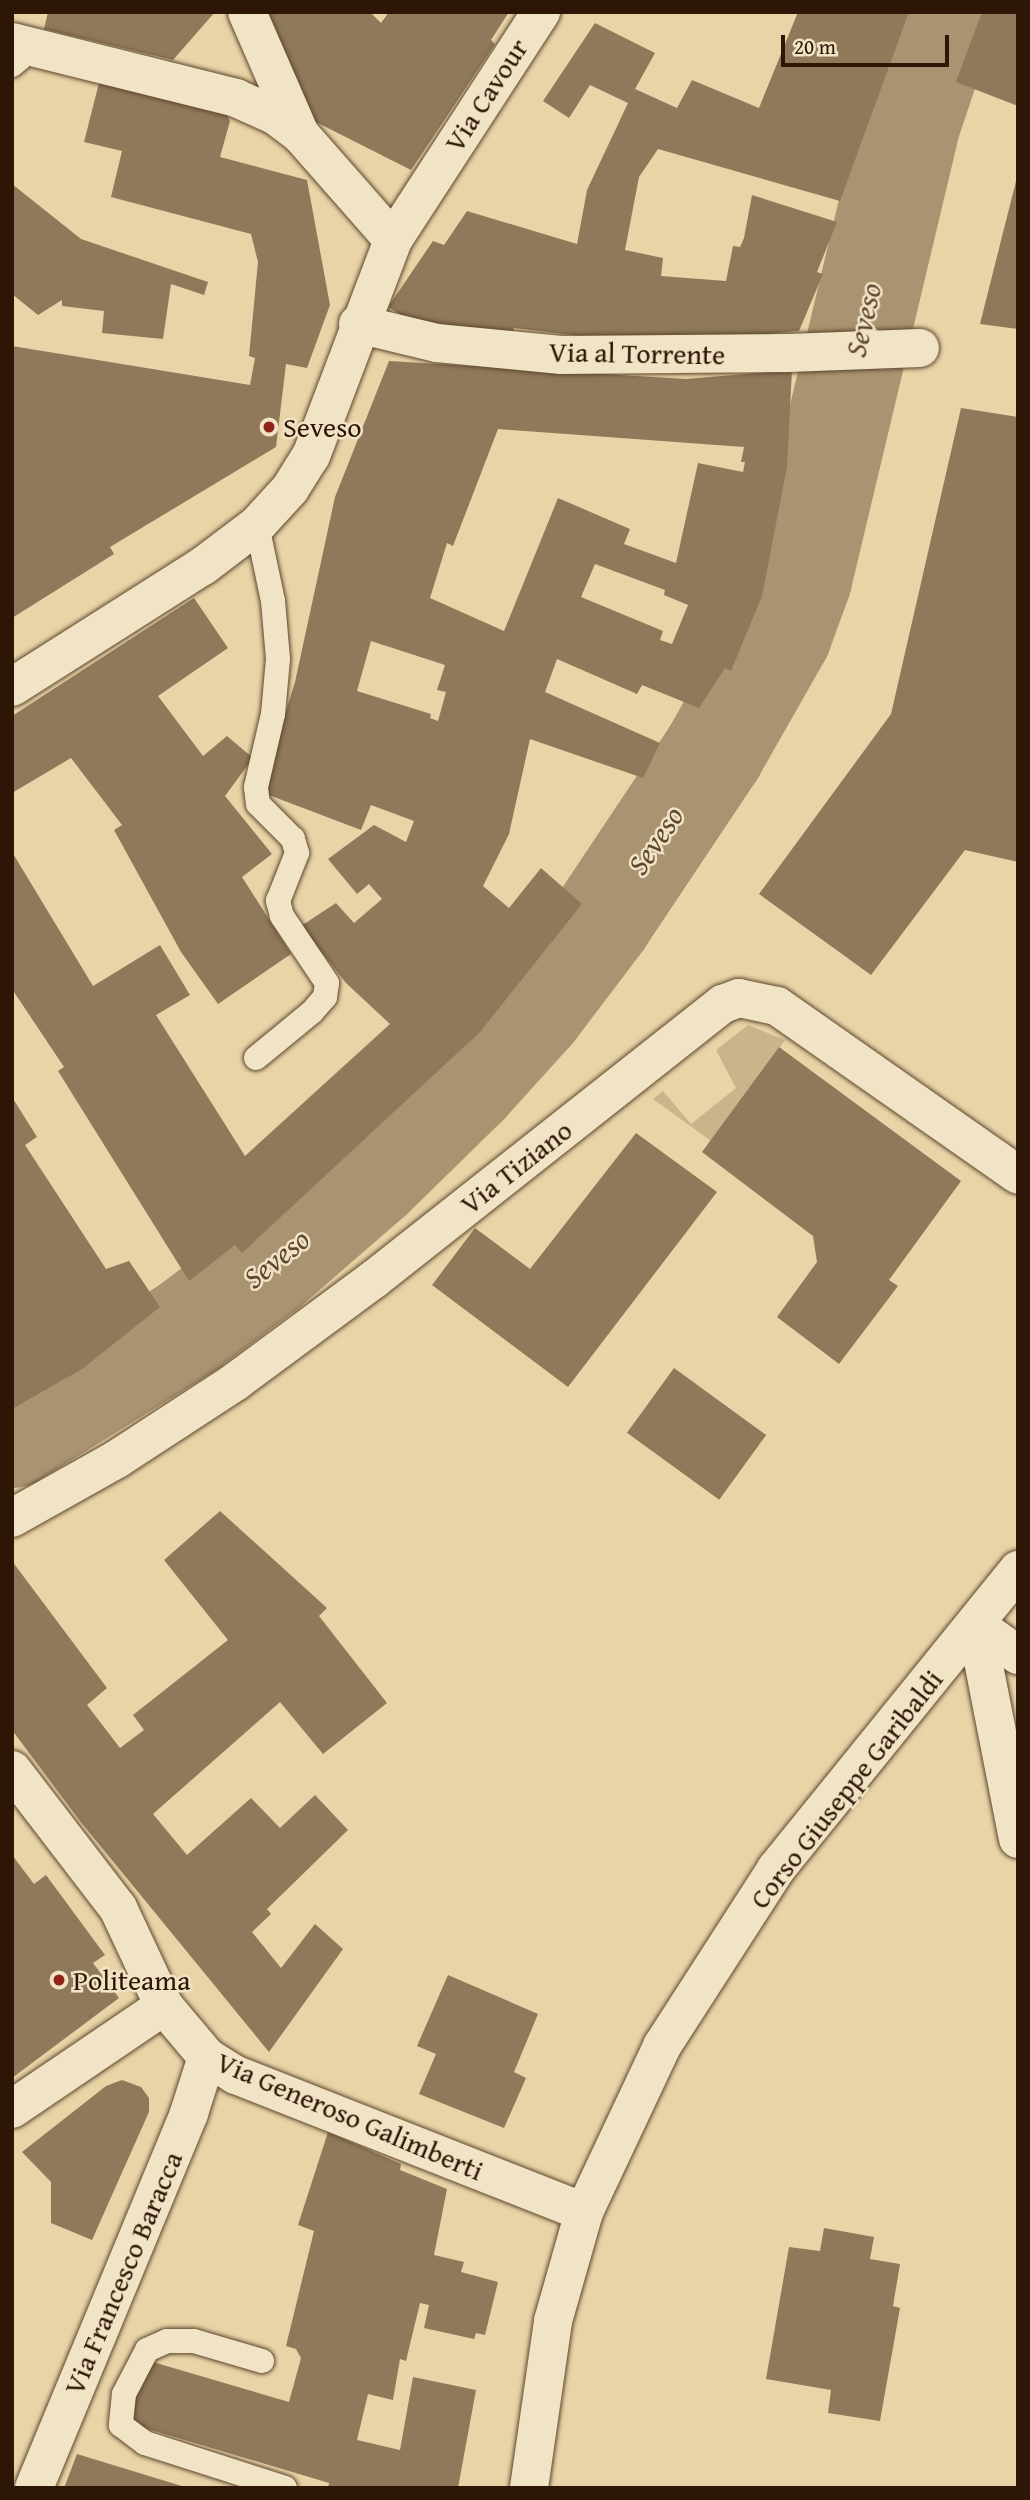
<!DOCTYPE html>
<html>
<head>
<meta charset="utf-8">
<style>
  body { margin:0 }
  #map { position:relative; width:1030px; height:2500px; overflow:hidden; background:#e9d4a7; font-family:"Gentium Book Plus",serif }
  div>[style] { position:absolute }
  .green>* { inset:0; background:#c9b48c }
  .river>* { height:102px; margin:-51px; padding:0 51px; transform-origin:51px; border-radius:51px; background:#a99370 }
  .building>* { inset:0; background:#8f795a; transform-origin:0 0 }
  .roads { filter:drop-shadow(0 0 2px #5d462e) drop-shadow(0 0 2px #5d462e) }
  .service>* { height:24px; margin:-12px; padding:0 12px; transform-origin:12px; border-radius:12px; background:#f1e3c6 }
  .pedestrian>* { height:38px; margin:-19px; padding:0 19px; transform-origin:19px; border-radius:19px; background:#f1e3c6 }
  .minor>* { height:38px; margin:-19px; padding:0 19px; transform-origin:19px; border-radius:19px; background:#f1e3c6 }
  .secondary>* { height:38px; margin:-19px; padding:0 19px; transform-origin:19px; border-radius:19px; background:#f1e3c6 }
  .dots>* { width:19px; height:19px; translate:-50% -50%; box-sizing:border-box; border:4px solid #f1e3c6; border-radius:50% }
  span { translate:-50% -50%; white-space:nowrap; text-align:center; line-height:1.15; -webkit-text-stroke:5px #f1e3c6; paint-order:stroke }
  .street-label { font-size:28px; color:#2e1606 }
  .poi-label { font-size:28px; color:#2e1606 }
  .left { translate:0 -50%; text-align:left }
  .water-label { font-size:30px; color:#5f4830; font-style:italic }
  .frame { position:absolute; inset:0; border:14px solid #2e1606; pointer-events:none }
  .scale { position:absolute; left:781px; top:35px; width:168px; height:32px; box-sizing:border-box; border:4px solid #2e1606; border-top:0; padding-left:9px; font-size:21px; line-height:24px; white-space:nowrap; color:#2e1606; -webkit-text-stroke:5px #f1e3c6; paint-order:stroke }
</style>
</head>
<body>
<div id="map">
  <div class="green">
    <i style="clip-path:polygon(748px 1025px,785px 1040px,711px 1141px,653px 1099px,663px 1091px,691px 1124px,736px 1088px,716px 1050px)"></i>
  </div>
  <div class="river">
    <i style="left:12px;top:1437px;width:206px;rotate:-31.9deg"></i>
    <i style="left:187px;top:1328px;width:100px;rotate:-36.9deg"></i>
    <i style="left:267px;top:1268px;width:139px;rotate:-40.9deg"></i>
    <i style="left:372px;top:1177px;width:134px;rotate:-44.4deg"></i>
    <i style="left:468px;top:1083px;width:98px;rotate:-47.9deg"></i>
    <i style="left:534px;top:1010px;width:113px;rotate:-52.9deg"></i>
    <i style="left:602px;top:920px;width:202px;rotate:-56.3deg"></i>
    <i style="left:714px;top:752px;width:136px;rotate:-60.4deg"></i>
    <i style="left:781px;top:634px;width:59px;rotate:-70deg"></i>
    <i style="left:801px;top:579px;width:473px;rotate:-76.6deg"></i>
    <i style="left:911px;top:119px;width:113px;rotate:-71.4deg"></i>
  </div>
  <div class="building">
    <i style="clip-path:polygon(48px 12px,215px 12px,173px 60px,44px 29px)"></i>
    <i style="clip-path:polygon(268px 12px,370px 12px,381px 23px,389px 12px,509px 12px,491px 40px,495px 44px,411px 170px,310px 119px)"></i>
    <i style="clip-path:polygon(798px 12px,909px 12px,840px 201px,658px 149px,639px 177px,625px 250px,663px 258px,661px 276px,726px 281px,733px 246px,740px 247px,744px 238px,752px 195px,837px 222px,817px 272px,823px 274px,799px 331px,691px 341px,605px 339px,514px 328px,512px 336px,410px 320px,388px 307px,433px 241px,444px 245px,467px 211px,577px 244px,587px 190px,628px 103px,590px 85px,569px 118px,543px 101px,595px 23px,655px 53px,635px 89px,677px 108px,692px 80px,759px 108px)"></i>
    <i style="clip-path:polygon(982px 12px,1018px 12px,1018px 106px,956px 82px)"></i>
    <i style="clip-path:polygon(99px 83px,226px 113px,230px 121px,220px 157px,307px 180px,330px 305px,307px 368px,286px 364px,276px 447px,110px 547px,114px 554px,12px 618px,12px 346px,250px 385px,255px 358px,249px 356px,258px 262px,251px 234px,111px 197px,122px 151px,84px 142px)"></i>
    <i style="clip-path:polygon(1017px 177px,1018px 177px,1018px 329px,980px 324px)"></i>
    <i style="clip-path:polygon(12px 184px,81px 239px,208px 282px,204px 295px,171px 284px,163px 339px,102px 333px,104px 311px,62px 306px,62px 300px,38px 315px,12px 294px)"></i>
    <i style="clip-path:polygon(evenodd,389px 361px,686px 379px,792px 370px,787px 467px,762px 596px,731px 671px,725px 668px,699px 708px,642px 685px,637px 694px,557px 659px,545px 692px,660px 743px,643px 778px,530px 739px,509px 834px,483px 886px,509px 908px,541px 868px,582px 904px,480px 1032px,242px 1253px,235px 1245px,189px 1281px,58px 1071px,64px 1067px,12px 989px,12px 852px,93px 986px,160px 945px,190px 995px,156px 1015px,245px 1156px,390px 1024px,346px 983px,301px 926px,336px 903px,354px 923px,382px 899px,369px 884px,357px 894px,328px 859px,374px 825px,406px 842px,414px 821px,371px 805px,361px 830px,261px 792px,295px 682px,335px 497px,389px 361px,498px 429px,744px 447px,741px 462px,745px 462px,743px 472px,698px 463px,676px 563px,624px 544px,630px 529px,558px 498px,504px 631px,430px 598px,447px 543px,453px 546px,498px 429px,389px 361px,595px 564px,665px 590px,664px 595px,688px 605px,672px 644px,660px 640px,663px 631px,581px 597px,595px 564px,389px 361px,371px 641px,445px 665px,437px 690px,446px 692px,438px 721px,430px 718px,431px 714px,357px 691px,371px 641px)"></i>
    <i style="clip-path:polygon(961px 408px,1018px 417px,1018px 862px,965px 850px,871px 975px,759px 894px,891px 714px)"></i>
    <i style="clip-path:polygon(194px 598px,228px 648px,158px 696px,203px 756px,227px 736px,253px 758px,225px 796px,272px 854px,242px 877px,291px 954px,218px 1004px,181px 952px,114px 830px,122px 825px,71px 758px,12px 793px,12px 716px)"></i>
    <i style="clip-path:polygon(779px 1047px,961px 1181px,889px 1280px,898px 1286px,839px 1364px,777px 1317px,817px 1262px,813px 1236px,702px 1152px)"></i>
    <i style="clip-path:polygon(12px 1097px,37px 1137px,25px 1145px,106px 1269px,129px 1261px,160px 1307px,82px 1369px,12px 1409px)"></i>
    <i style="clip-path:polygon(636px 1133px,717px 1192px,568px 1387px,432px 1285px,475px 1228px,530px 1269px)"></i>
    <i style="left:674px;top:1368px;width:114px;height:80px;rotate:36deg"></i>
    <i style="clip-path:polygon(220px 1511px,327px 1608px,319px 1616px,387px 1703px,323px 1754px,280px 1702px,153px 1814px,187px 1855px,251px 1798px,280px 1828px,315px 1795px,348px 1830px,267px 1909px,271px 1914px,252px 1932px,281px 1968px,315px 1924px,343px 1949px,269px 2052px,80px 1821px,12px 1730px,12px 1561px,107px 1688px,87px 1705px,120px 1748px,144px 1730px,133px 1715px,228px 1640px,164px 1560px)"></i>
    <i style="clip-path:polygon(12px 1855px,34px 1884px,46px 1875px,105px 1955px,93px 1963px,119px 1998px,12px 2078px)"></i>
    <i style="clip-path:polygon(448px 1975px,538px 2014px,514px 2072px,526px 2078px,504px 2128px,419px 2094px,436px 2054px,417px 2046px)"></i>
    <i style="clip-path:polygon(122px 2080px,141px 2087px,149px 2098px,149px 2112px,92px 2240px,51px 2223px,51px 2182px,22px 2152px,106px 2086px)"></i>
    <i style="clip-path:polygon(328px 2132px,401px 2164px,400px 2170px,447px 2189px,434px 2255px,464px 2262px,461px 2272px,498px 2282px,485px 2335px,476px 2333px,474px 2339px,424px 2328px,429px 2305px,420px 2303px,406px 2361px,400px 2359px,393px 2400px,368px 2394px,357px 2440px,400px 2450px,413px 2377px,476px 2390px,458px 2488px,328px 2488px,329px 2483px,128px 2423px,146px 2360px,289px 2402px,301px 2358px,296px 2349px,286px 2346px,314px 2231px,298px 2225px)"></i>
    <i style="clip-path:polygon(824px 2228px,874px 2237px,870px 2259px,900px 2264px,893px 2306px,900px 2308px,880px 2421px,828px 2413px,831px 2390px,766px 2379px,789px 2247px,820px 2251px)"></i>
    <i style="clip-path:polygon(77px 2454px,185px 2487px,185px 2488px,64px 2488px)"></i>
  </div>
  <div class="roads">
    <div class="service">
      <i style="left:12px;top:65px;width:25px;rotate:-40deg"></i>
      <i style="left:256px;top:1058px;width:72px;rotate:-39.4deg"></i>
      <i style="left:312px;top:1012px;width:20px;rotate:-49deg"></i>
      <i style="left:325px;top:997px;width:14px;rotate:-82deg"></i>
      <i style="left:327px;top:983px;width:81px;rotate:-123.9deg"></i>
      <i style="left:282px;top:916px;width:16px;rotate:-105deg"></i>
      <i style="left:278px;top:901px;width:52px;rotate:-68.4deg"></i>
      <i style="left:297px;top:853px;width:15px;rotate:-106deg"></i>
      <i style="left:293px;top:839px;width:49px;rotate:-135deg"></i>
      <i style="left:258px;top:804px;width:17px;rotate:-97deg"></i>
      <i style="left:256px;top:787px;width:75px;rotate:-76.9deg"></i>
      <i style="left:273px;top:714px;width:55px;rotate:-84.8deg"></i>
      <i style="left:278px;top:659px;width:58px;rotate:-94.9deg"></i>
      <i style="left:273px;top:601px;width:78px;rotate:-101.9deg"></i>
      <i style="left:262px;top:2361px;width:71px;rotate:-163.6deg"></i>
      <i style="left:194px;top:2341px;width:27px;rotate:180deg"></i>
      <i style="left:167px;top:2341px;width:22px;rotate:156deg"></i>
      <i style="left:147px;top:2350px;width:50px;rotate:117.6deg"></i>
      <i style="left:124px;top:2394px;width:31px;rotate:96deg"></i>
      <i style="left:121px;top:2425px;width:30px;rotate:37deg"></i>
      <i style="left:145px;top:2443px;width:147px;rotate:17.8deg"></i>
    </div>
    <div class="pedestrian">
      <i style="left:788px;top:353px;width:132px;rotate:-2.2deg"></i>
    </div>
    <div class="minor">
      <i style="left:247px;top:12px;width:133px;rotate:66.5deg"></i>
      <i style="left:12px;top:42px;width:231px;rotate:14deg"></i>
      <i style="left:236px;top:98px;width:44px;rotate:24.2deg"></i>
      <i style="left:276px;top:116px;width:30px;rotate:37deg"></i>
      <i style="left:300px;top:134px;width:141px;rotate:48.7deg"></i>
      <i style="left:393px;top:240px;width:272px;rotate:-57deg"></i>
      <i style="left:358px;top:324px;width:81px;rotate:13.5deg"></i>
      <i style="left:437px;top:343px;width:125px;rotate:5.5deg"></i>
      <i style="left:561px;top:355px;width:227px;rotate:-0.5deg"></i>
      <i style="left:12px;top:687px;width:226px;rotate:-32.4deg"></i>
      <i style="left:203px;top:566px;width:68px;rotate:-37.2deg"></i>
      <i style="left:257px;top:525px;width:49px;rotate:-47.5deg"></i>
      <i style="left:290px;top:489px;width:39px;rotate:-58deg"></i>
      <i style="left:311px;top:456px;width:231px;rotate:-69.2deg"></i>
      <i style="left:12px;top:1518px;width:120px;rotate:-29.3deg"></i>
      <i style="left:117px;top:1459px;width:141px;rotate:-33.1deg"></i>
      <i style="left:235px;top:1382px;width:172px;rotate:-36.5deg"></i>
      <i style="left:373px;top:1280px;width:446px;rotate:-38.3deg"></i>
      <i style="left:723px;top:1004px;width:17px;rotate:-21deg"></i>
      <i style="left:739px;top:998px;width:39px;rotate:12deg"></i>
      <i style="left:777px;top:1006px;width:294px;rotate:35deg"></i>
      <i style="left:976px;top:1625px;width:218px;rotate:78.9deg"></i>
      <i style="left:976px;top:1625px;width:52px;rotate:35.5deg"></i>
      <i style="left:12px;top:1770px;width:174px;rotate:52.5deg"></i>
      <i style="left:118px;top:1908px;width:108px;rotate:64.9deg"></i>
      <i style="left:164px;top:2006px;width:67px;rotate:49.9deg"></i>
      <i style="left:207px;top:2057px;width:34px;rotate:32deg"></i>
      <i style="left:236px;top:2075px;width:374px;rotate:21.5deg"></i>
      <i style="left:12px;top:2109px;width:184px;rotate:-34.1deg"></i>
      <i style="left:34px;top:2488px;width:406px;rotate:-67.5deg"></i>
      <i style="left:189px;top:2113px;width:59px;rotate:-72.2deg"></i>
    </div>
    <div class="secondary">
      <i style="left:529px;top:2488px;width:169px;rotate:-81.8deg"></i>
      <i style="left:553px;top:2321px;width:113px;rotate:-74.1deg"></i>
      <i style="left:584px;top:2212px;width:183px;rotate:-64.8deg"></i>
      <i style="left:662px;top:2046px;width:211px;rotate:-57.2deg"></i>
      <i style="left:776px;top:1869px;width:385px;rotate:-51deg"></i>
    </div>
  </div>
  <div class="dots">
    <i style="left:269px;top:427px;background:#8f2418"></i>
    <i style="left:59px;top:1980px;background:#8f2418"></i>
  </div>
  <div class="street-label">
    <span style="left:486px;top:95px;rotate:-57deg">Via Cavour</span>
    <span style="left:637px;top:353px;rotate:1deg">Via al Torrente</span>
    <span style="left:516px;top:1167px;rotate:-38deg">Via Tiziano</span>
    <span style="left:846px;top:1789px;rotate:-52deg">Corso Giuseppe Garibaldi</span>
    <span style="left:350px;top:2116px;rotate:23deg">Via Generoso Galimberti</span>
    <span style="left:123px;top:2273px;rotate:-67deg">Via Francesco Baracca</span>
  </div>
  <div class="poi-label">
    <span class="left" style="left:283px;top:427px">Seveso</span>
    <span class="left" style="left:73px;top:1980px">Politeama</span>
  </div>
  <div class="water-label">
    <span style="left:863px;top:320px;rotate:-77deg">Seveso</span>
    <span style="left:655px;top:840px;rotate:-56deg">Seveso</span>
    <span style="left:276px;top:1258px;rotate:-39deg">Seveso</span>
  </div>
  <div class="frame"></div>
  <div class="scale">20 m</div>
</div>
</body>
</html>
